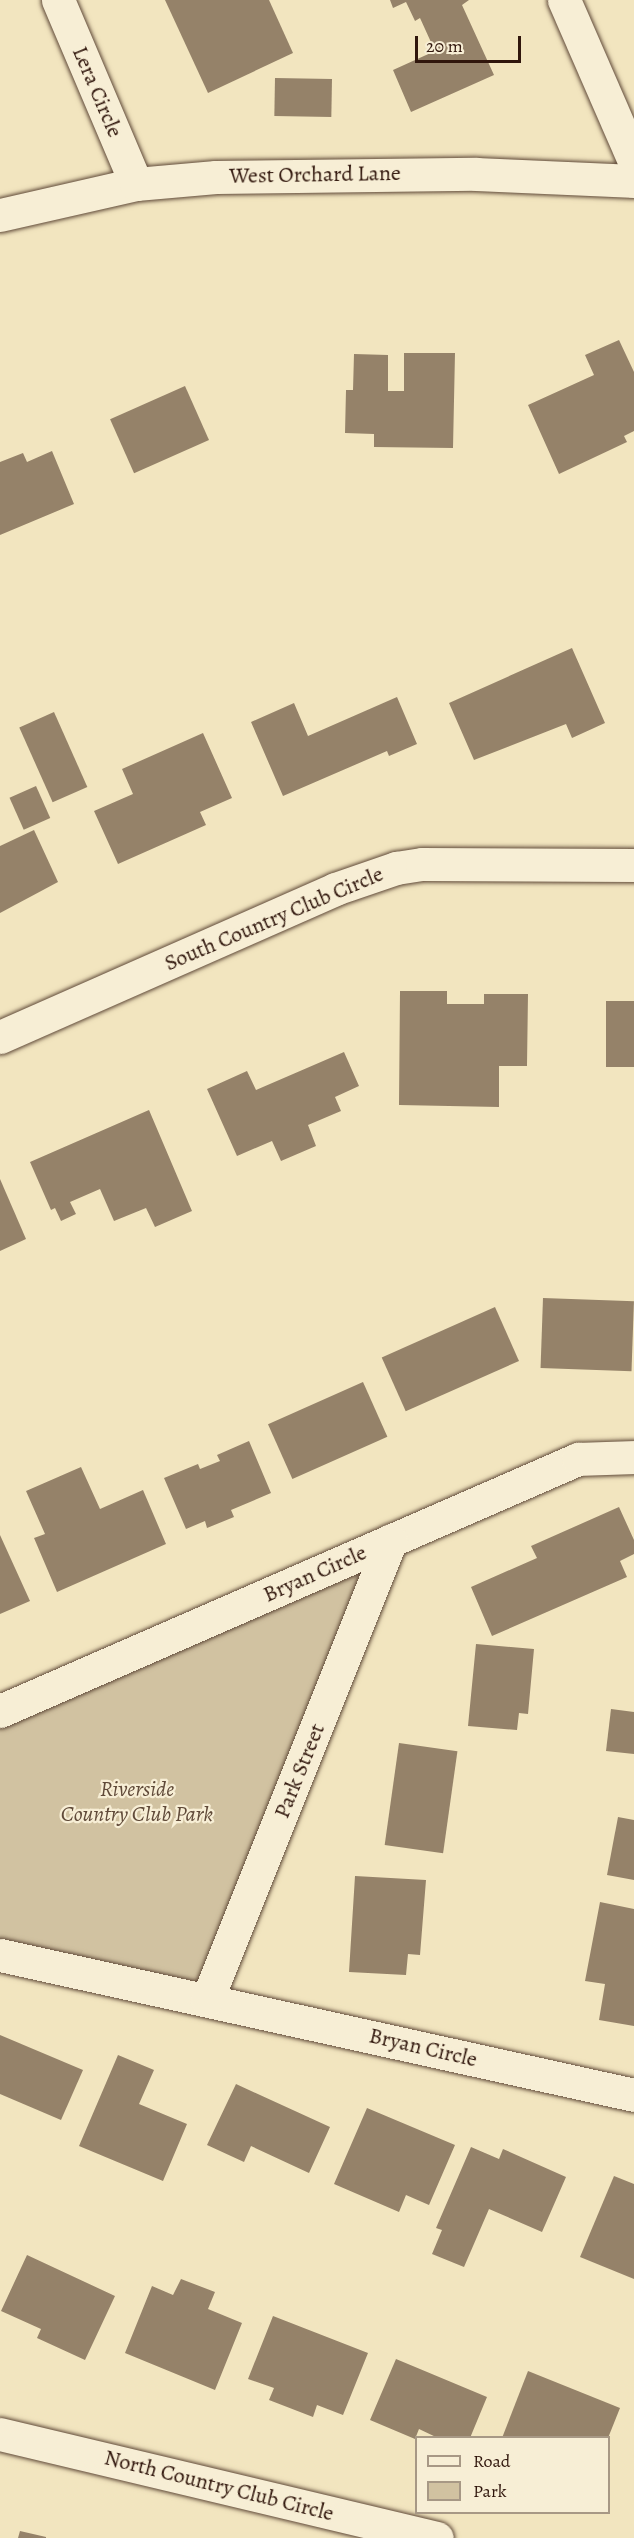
<!DOCTYPE html>
<html>
<head>
<meta charset="utf-8">
<style>
  body { margin:0 }
  #map { position:relative; width:634px; height:2538px; overflow:hidden; background:#f2e5bf; font-family:Alegreya,serif }
  div>[style] { position:absolute }
  .green>* { inset:0; background:#d1c2a1 }
  .building>* { inset:0; background:#958269; transform-origin:0 0 }
  .roads { filter:drop-shadow(0 0 2px #604a39) drop-shadow(0 0 2px #604a39) }
  .minor>* { height:33px; margin:-16.5px; padding:0 16.5px; transform-origin:16.5px; border-radius:16.5px; background:#f7eed5 }
  span { translate:-50% -50%; white-space:nowrap; text-align:center; line-height:1.15; -webkit-text-stroke:4.5px #f7eed5; paint-order:stroke }
  .street-label { font-size:22px; color:#30160c }
  .park-label { font-size:22px; color:#604a39; font-style:italic }
  .legend { position:absolute; left:415px; top:2436px; width:195px; height:78px; box-sizing:border-box; background:#f7eed5; border:2px solid #a79885; margin:0; padding:8px 10px; list-style:none; font-size:18px; color:#30160c }
  .legend li { display:flex; align-items:center; gap:12px; height:30px }
  .legend b { width:30px; border:2px solid #a79885 }
  .scale { position:absolute; left:415px; top:36px; width:106px; height:27px; box-sizing:border-box; border:3px solid #30160c; border-top:0; padding-left:8px; font-size:18px; line-height:21px; white-space:nowrap; color:#30160c; -webkit-text-stroke:4px #f7eed5; paint-order:stroke }
</style>
</head>
<body>
<div id="map">
  <div class="green">
    <i style="clip-path:polygon(391px 1541px,207px 2000px,0 1955px,0 1711px)"></i>
  </div>
  <div class="building">
    <i style="clip-path:polygon(165px 0,269px 0,293px 53px,208px 93px)"></i>
    <i style="clip-path:polygon(390px 0,469px 0,462px 5px,494px 75px,411px 112px,393px 70px,435px 51px,420px 18px,415px 21px,406px 2px,393px 8px)"></i>
    <i style="left:275px;top:78px;width:57px;height:38px;rotate:1deg"></i>
    <i style="clip-path:polygon(619px 340px,634px 372px,634px 431px,624px 436px,627px 442px,559px 474px,528px 405px,594px 375px,585px 355px)"></i>
    <i style="clip-path:polygon(404px 353px,455px 353px,453px 448px,374px 447px,374px 434px,345px 433px,346px 390px,353px 390px,354px 354px,388px 355px,388px 391px,404px 391px)"></i>
    <i style="left:185px;top:386px;width:59px;height:82px;rotate:66deg"></i>
    <i style="clip-path:polygon(52px 451px,74px 504px,0 535px,0 462px,23px 453px,27px 462px)"></i>
    <i style="clip-path:polygon(572px 648px,605px 723px,572px 738px,566px 724px,474px 760px,449px 703px)"></i>
    <i style="clip-path:polygon(397px 697px,417px 744px,389px 756px,387px 751px,283px 796px,251px 722px,294px 703px,308px 736px)"></i>
    <i style="left:54px;top:712px;width:82px;height:38px;rotate:66deg"></i>
    <i style="clip-path:polygon(203px 733px,232px 798px,200px 812px,206px 825px,118px 864px,94px 811px,133px 794px,122px 769px)"></i>
    <i style="left:36px;top:786px;width:35px;height:29px;rotate:66deg"></i>
    <i style="clip-path:polygon(34px 830px,58px 882px,0 913px,0 846px)"></i>
    <i style="clip-path:polygon(400px 991px,447px 991px,447px 1004px,484px 1004px,484px 994px,528px 994px,527px 1066px,499px 1066px,499px 1107px,399px 1105px)"></i>
    <i style="left:606px;top:1001px;width:28px;height:66px"></i>
    <i style="clip-path:polygon(344px 1052px,359px 1086px,335px 1097px,341px 1111px,308px 1125px,316px 1146px,281px 1161px,272px 1141px,237px 1156px,207px 1089px,247px 1071px,256px 1090px)"></i>
    <i style="clip-path:polygon(149px 1110px,192px 1211px,155px 1227px,146px 1208px,114px 1221px,100px 1189px,70px 1202px,76px 1214px,61px 1221px,55px 1208px,51px 1210px,30px 1162px)"></i>
    <i style="clip-path:polygon(0 1179px,26px 1239px,0 1251px)"></i>
    <i style="left:543px;top:1298px;width:91px;height:70px;rotate:2deg"></i>
    <i style="left:495px;top:1307px;width:59px;height:124px;rotate:66deg"></i>
    <i style="left:363px;top:1382px;width:60px;height:104px;rotate:66deg"></i>
    <i style="clip-path:polygon(249px 1441px,271px 1493px,231px 1510px,234px 1517px,207px 1528px,205px 1521px,186px 1529px,164px 1478px,198px 1464px,200px 1469px,220px 1461px,217px 1455px)"></i>
    <i style="clip-path:polygon(81px 1467px,100px 1509px,143px 1490px,166px 1544px,57px 1592px,34px 1538px,45px 1534px,26px 1491px)"></i>
    <i style="clip-path:polygon(619px 1507px,634px 1540px,634px 1554px,620px 1561px,627px 1577px,492px 1636px,471px 1587px,537px 1558px,531px 1546px)"></i>
    <i style="clip-path:polygon(0 1535px,30px 1601px,0 1614px)"></i>
    <i style="clip-path:polygon(476px 1644px,534px 1649px,528px 1714px,519px 1713px,517px 1730px,468px 1726px)"></i>
    <i style="clip-path:polygon(611px 1709px,634px 1712px,634px 1754px,606px 1751px)"></i>
    <i style="left:399px;top:1743px;width:59px;height:103px;rotate:8deg"></i>
    <i style="clip-path:polygon(618px 1817px,634px 1820px,634px 1880px,607px 1875px)"></i>
    <i style="clip-path:polygon(355px 1876px,426px 1880px,420px 1955px,408px 1954px,406px 1975px,349px 1972px)"></i>
    <i style="clip-path:polygon(600px 1902px,634px 1909px,634px 2026px,599px 2020px,605px 1984px,585px 1981px)"></i>
    <i style="clip-path:polygon(0 2035px,83px 2070px,61px 2120px,0 2094px)"></i>
    <i style="clip-path:polygon(118px 2055px,154px 2070px,139px 2104px,187px 2124px,163px 2181px,79px 2146px)"></i>
    <i style="clip-path:polygon(236px 2084px,330px 2127px,309px 2173px,251px 2146px,244px 2162px,207px 2145px)"></i>
    <i style="clip-path:polygon(367px 2108px,455px 2145px,429px 2205px,406px 2195px,399px 2212px,334px 2184px)"></i>
    <i style="clip-path:polygon(471px 2147px,499px 2159px,503px 2149px,566px 2177px,542px 2232px,489px 2209px,464px 2267px,432px 2254px,442px 2230px,436px 2228px)"></i>
    <i style="clip-path:polygon(614px 2176px,634px 2184px,634px 2279px,580px 2257px)"></i>
    <i style="clip-path:polygon(27px 2255px,115px 2296px,85px 2360px,37px 2338px,41px 2329px,1px 2311px)"></i>
    <i style="clip-path:polygon(181px 2279px,215px 2292px,208px 2309px,242px 2323px,215px 2390px,125px 2353px,152px 2286px,173px 2295px)"></i>
    <i style="clip-path:polygon(273px 2316px,368px 2353px,343px 2415px,317px 2405px,313px 2417px,269px 2400px,274px 2388px,248px 2379px)"></i>
    <i style="clip-path:polygon(396px 2359px,487px 2397px,470px 2438px,438px 2438px,419px 2429px,415px 2439px,370px 2420px)"></i>
    <i style="clip-path:polygon(528px 2371px,620px 2408px,608px 2438px,502px 2438px)"></i>
    <i style="clip-path:polygon(20px 2531px,46px 2537px,46px 2538px,18px 2538px)"></i>
  </div>
  <div class="roads">
    <div class="minor">
      <i style="left:58px;top:0;width:200px;rotate:67deg"></i>
      <i style="left:564px;top:0;width:176px;rotate:66.5deg"></i>
      <i style="left:0;top:215px;width:139px;rotate:-12.8deg"></i>
      <i style="left:136px;top:184px;width:80px;rotate:-5deg"></i>
      <i style="left:216px;top:177px;width:260px;rotate:-0.7deg"></i>
      <i style="left:476px;top:174px;width:158px;rotate:2.5deg"></i>
      <i style="left:0;top:1037px;width:366px;rotate:-23.8deg"></i>
      <i style="left:335px;top:889px;width:65px;rotate:-19deg"></i>
      <i style="left:396px;top:868px;width:26px;rotate:-9deg"></i>
      <i style="left:422px;top:864px;width:212px;rotate:0.3deg"></i>
      <i style="left:0;top:1711px;width:631px;rotate:-23.56deg"></i>
      <i style="left:578px;top:1459px;width:56px;rotate:-2deg"></i>
      <i style="left:0;top:1955px;width:649px;rotate:12.45deg"></i>
      <i style="left:207px;top:2000px;width:495px;rotate:-68.2deg"></i>
      <i style="left:0;top:2434px;width:449px;rotate:13.4deg"></i>
    </div>
  </div>
  <div class="street-label">
    <span style="left:97px;top:92px;rotate:67deg">Lera Circle</span>
    <span style="left:315px;top:175px;rotate:-1deg">West Orchard Lane</span>
    <span style="left:274px;top:919px;rotate:-23deg">South Country Club Circle</span>
    <span style="left:315px;top:1574px;rotate:-24deg">Bryan Circle</span>
    <span style="left:300px;top:1771px;rotate:-68deg">Park Street</span>
    <span style="left:423px;top:2048px;rotate:13deg">Bryan Circle</span>
    <span style="left:219px;top:2486px;rotate:14deg">North Country Club Circle</span>
  </div>
  <div class="park-label">
    <span style="left:137px;top:1802px">Riverside<br>Country Club Park</span>
  </div>
  <ul class="legend">
  <li><b style="height:8px;background:#f7eed5"></b>Road</li>
  <li><b style="height:16px;background:#d1c2a1"></b>Park</li>
  </ul>
  <div class="scale">20 m</div>
</div>
</body>
</html>
